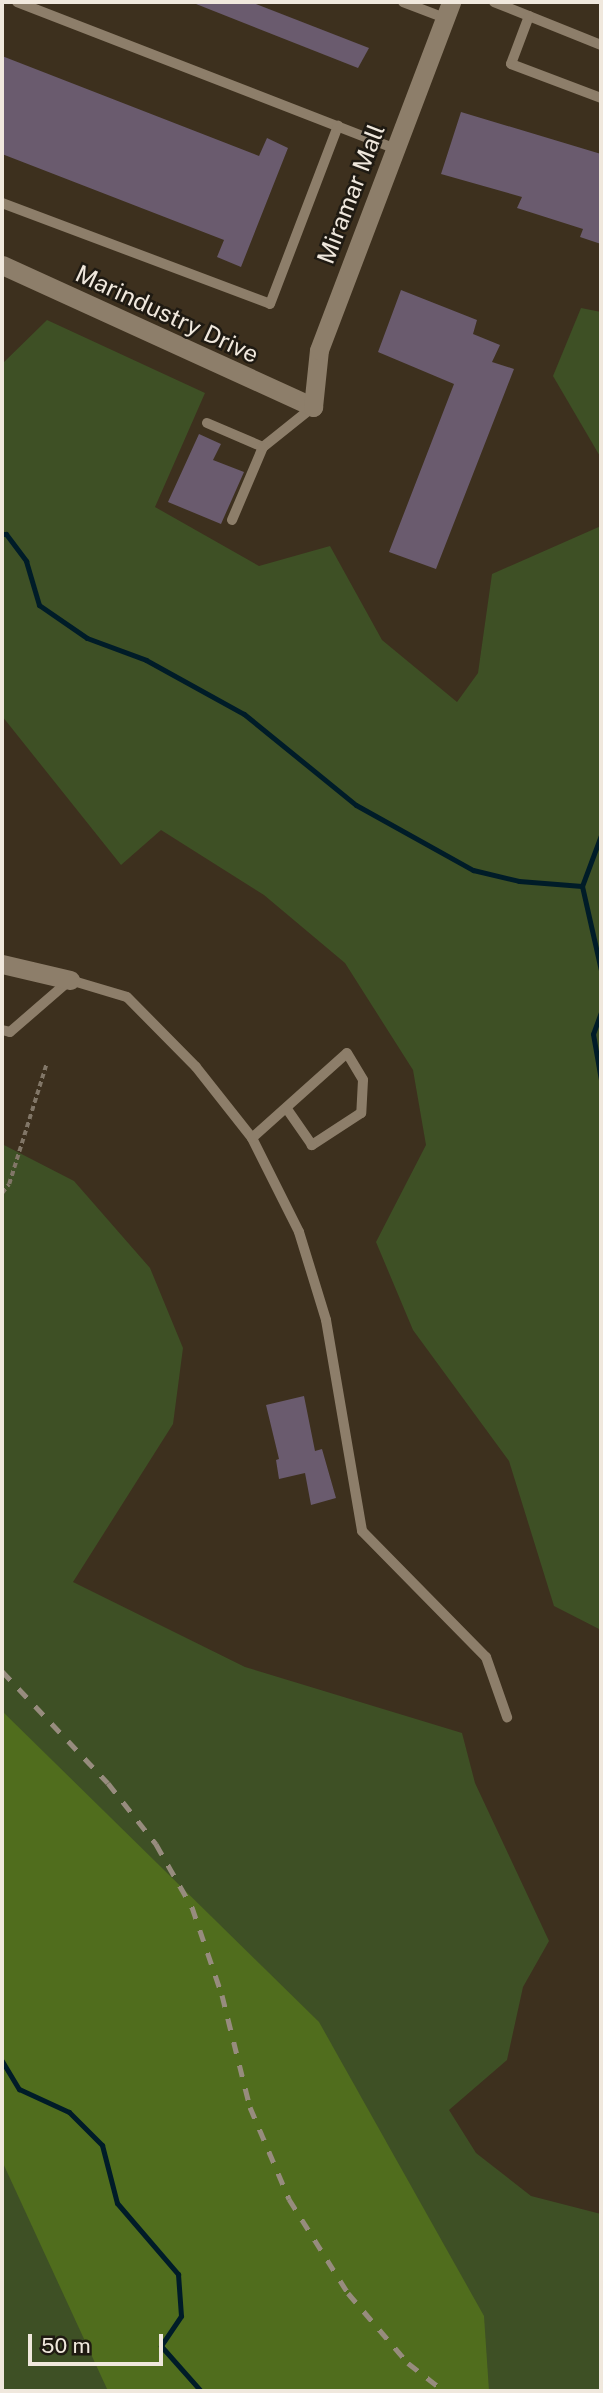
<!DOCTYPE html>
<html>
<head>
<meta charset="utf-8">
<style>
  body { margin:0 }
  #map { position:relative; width:603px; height:2393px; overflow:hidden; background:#3d301e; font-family:"Public Sans",sans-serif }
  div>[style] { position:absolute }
  .green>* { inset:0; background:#3e5025 }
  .forest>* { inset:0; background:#506d1d }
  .stream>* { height:5px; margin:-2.5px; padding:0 2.5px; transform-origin:2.5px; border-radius:2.5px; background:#001c28 }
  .building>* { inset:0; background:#6a5b6e }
  .path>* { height:3.5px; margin-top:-1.75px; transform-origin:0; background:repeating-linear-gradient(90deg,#817667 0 5px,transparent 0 8.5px) }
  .lane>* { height:10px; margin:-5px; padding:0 5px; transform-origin:5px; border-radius:5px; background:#8d7e6a }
  .street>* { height:19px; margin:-9.5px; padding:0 9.5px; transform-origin:9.5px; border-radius:9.5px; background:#8d7e6a }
  .rail>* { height:5px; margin-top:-2.5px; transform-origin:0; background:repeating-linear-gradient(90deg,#978c7e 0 12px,transparent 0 24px) }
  span { translate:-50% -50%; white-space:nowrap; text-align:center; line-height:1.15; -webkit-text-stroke:5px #1f1a12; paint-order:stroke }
  .street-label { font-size:24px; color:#f0e8dd }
  .frame { position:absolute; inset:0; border:4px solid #f0e8dd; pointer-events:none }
  .scale { position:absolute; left:28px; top:2334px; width:135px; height:32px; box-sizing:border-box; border:4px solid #f0e8dd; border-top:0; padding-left:9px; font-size:21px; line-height:24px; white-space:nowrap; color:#f0e8dd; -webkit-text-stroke:5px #1f1a12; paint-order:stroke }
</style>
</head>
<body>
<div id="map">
  <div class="green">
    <i style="clip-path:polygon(581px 308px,601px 312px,601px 458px,553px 376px)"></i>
    <i style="clip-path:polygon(47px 320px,205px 393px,155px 507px,259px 566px,330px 546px,382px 640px,457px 702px,478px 673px,492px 574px,601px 526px,601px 1630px,554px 1606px,509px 1461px,413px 1330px,376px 1242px,426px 1145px,413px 1070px,345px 963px,264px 895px,161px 830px,121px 865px,2px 716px,2px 364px)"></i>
    <i style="clip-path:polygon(2px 1144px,74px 1181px,150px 1268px,183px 1348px,173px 1424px,73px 1582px,245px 1667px,462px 1733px,475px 1783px,549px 1941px,523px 1987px,507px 2060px,449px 2110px,476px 2153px,531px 2196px,601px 2214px,601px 2391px,2px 2391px)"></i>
  </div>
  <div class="forest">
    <i style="clip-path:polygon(2px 1711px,319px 2022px,484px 2316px,489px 2391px,108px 2391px,2px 2161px)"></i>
  </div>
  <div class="stream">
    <i style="left:2px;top:534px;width:4px"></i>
    <i style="left:6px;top:534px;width:34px;rotate:53deg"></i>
    <i style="left:26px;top:561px;width:46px;rotate:73.5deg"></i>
    <i style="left:39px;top:605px;width:58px;rotate:34.5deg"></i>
    <i style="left:87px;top:638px;width:63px;rotate:20.4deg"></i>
    <i style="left:146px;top:660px;width:112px;rotate:28.9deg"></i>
    <i style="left:244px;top:714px;width:144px;rotate:39.1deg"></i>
    <i style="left:356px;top:805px;width:134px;rotate:29.1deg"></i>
    <i style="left:473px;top:870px;width:47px;rotate:13.4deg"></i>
    <i style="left:519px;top:881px;width:63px;rotate:4.5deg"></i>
    <i style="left:601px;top:835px;width:54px;rotate:110.4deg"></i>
    <i style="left:582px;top:886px;width:86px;rotate:77.3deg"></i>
    <i style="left:601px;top:1012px;width:23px;rotate:110deg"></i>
    <i style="left:593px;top:1034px;width:47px;rotate:80.1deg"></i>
    <i style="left:2px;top:2061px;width:33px;rotate:59deg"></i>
    <i style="left:19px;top:2089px;width:55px;rotate:24.7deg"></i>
    <i style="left:69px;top:2112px;width:47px;rotate:45deg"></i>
    <i style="left:102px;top:2145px;width:60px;rotate:75.5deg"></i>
    <i style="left:117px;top:2203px;width:94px;rotate:49.3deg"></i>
    <i style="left:178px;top:2274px;width:42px;rotate:85.9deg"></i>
    <i style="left:181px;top:2316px;width:36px;rotate:124deg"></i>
    <i style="left:161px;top:2346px;width:60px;rotate:48.4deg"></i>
  </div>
  <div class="building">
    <i style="clip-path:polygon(191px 2px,251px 2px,369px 48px,358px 68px)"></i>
    <i style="clip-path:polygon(2px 56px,259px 156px,267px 138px,288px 148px,241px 267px,217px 257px,224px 240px,2px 154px)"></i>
    <i style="clip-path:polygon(461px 112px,601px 154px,601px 244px,580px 237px,583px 229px,517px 208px,522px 197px,441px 174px)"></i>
    <i style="clip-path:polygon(401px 290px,477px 320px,473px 334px,500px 345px,492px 362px,514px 369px,436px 569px,389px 552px,454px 384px,378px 352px)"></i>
    <i style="clip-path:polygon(199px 434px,221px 444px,213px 460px,244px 472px,221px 524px,168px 502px)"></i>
    <i style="clip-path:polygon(304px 1396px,315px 1451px,322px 1449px,336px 1498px,311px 1505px,305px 1473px,279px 1479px,276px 1460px,279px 1459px,266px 1405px)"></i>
  </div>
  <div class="path">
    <i style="left:2px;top:1193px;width:11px;rotate:-52deg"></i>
    <i style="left:9px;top:1184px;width:125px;rotate:-72.7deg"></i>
  </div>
  <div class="lane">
    <i style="left:17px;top:2px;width:404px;rotate:21.2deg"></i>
    <i style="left:403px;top:2px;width:45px;rotate:20.9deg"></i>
    <i style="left:494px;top:2px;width:115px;rotate:21.9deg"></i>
    <i style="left:529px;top:16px;width:51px;rotate:110.6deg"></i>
    <i style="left:511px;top:64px;width:96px;rotate:20.7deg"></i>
    <i style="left:2px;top:203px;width:286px;rotate:20.6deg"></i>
    <i style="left:270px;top:304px;width:191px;rotate:-69.1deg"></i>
    <i style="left:207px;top:423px;width:61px;rotate:23.2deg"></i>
    <i style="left:263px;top:447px;width:64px;rotate:-38.7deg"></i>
    <i style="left:232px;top:520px;width:79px;rotate:-67deg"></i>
    <i style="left:2px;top:1030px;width:8px;rotate:14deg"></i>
    <i style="left:10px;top:1032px;width:79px;rotate:-40.9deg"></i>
    <i style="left:70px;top:980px;width:59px;rotate:16.6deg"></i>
    <i style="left:127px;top:997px;width:98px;rotate:45.4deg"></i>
    <i style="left:196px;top:1067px;width:90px;rotate:51.7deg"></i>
    <i style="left:252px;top:1138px;width:105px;rotate:63.4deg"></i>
    <i style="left:299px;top:1232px;width:92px;rotate:72.9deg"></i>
    <i style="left:326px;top:1320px;width:214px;rotate:80.3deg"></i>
    <i style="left:362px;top:1531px;width:177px;rotate:45.5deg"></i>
    <i style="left:486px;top:1657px;width:64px;rotate:70.7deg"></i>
    <i style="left:252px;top:1138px;width:127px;rotate:-41.8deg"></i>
    <i style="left:347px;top:1053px;width:31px;rotate:59deg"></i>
    <i style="left:363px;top:1080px;width:33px;rotate:93deg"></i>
    <i style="left:361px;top:1113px;width:59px;rotate:146.9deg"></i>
    <i style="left:312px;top:1145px;width:44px;rotate:-124.8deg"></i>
  </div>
  <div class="street">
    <i style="left:2px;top:265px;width:342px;rotate:24.5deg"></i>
    <i style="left:313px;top:407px;width:57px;rotate:-84deg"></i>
    <i style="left:319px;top:350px;width:372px;rotate:-69.2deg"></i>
    <i style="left:2px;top:964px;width:70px;rotate:13.2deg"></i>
  </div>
  <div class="rail">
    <i style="left:2px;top:1671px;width:154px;rotate:46.6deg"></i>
    <i style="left:108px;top:1783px;width:78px;rotate:51.8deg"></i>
    <i style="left:156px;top:1844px;width:73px;rotate:60.3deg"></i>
    <i style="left:192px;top:1907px;width:93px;rotate:71.2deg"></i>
    <i style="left:222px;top:1995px;width:115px;rotate:76deg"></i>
    <i style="left:250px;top:2107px;width:100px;rotate:67deg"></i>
    <i style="left:289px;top:2199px;width:111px;rotate:57.9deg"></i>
    <i style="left:348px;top:2293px;width:92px;rotate:49.4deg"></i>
    <i style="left:408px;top:2363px;width:46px;rotate:37.9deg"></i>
  </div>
  <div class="street-label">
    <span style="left:351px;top:194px;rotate:-69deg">Miramar Mall</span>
    <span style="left:167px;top:314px;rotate:25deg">Marindustry Drive</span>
  </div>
  <div class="frame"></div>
  <div class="scale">50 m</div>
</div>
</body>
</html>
